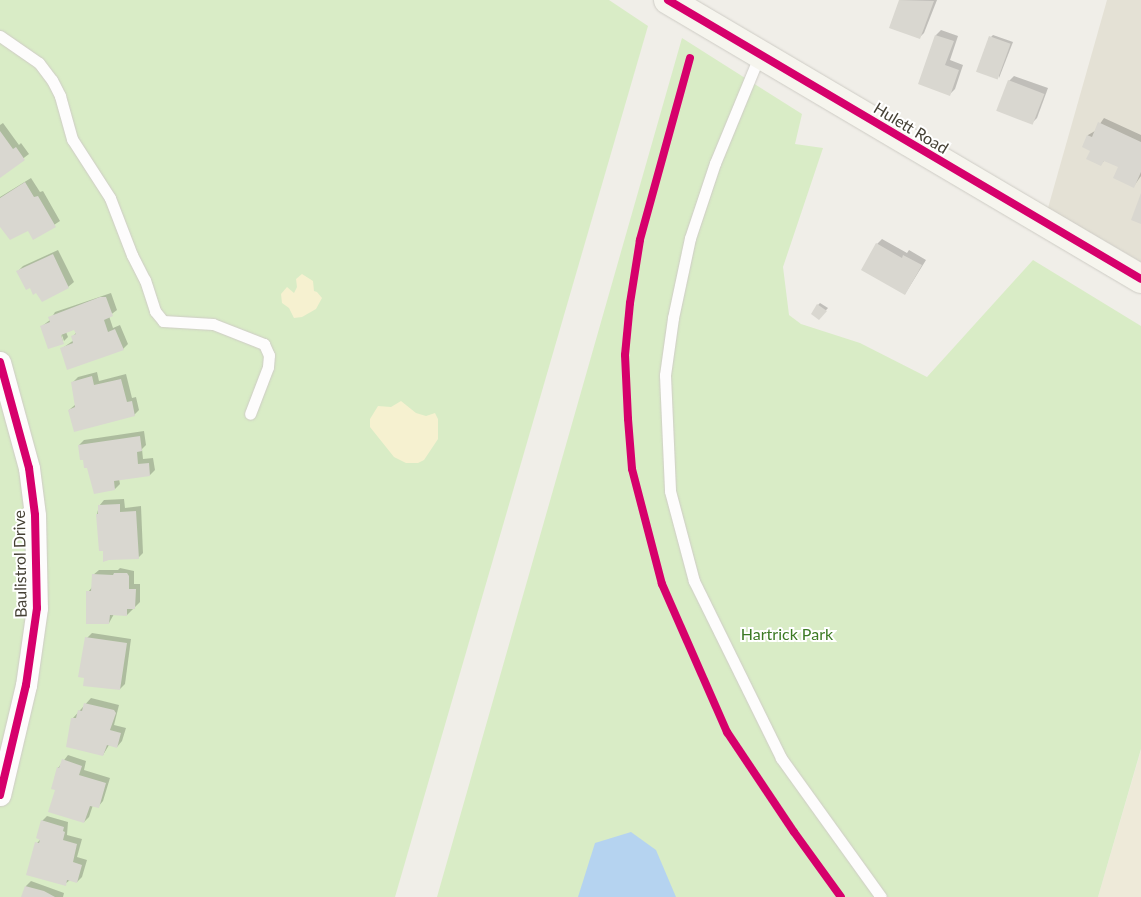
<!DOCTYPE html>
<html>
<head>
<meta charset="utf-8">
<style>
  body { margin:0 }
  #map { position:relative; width:1141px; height:897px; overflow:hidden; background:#f0eee8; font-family:Lato,sans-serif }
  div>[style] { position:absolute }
  .residential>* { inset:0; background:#e4e1d5 }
  .education>* { inset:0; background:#eeead9 }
  .green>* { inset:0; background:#d9ecc6 }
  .sand>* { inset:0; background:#f6f1d0 }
  .water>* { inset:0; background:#b5d3f0 }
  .shadow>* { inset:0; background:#0003 }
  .building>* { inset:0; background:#d9d7d0; transform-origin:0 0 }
  .roads { filter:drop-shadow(0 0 1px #ceccc5) drop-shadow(0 0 1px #ceccc5) }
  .lane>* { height:11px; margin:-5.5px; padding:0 5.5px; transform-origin:5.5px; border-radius:5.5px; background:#fdfcfc }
  .street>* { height:21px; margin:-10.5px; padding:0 10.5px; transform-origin:10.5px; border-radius:10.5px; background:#fdfcfc }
  .secondary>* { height:28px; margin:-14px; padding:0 14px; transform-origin:14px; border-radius:14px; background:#f6f5ee }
  .cycleway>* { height:8px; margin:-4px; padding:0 4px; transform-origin:4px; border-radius:4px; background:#d6006c }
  span { translate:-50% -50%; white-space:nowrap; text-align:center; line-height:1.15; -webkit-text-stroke:4px #fff; paint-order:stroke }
  .street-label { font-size:16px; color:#454034 }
  .park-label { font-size:16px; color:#3c7a24 }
</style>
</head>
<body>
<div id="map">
  <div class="residential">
    <i style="clip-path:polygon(1107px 0,1141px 0,1141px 262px,1048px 208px)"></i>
  </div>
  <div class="education">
    <i style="clip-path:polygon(1141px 750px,1141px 897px,1098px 897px)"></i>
  </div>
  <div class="green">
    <i style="clip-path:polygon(0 0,609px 0,648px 26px,395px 897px,0 897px)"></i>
    <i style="clip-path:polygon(682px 38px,802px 114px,795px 144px,823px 148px,783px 267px,789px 315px,801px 324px,860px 343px,927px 377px,1033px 260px,1141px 326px,1141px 749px,1098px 897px,437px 897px)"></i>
  </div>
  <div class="sand">
    <i style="clip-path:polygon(302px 274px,313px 281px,314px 291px,317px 292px,322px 298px,316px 309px,302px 317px,294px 318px,289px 308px,282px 303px,281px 294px,287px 287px,294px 293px,297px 287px,296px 279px)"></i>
    <i style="clip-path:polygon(401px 401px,416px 413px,426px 416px,435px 413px,438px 419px,438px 439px,424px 460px,418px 463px,406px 463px,394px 457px,370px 427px,370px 419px,378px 406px,391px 407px)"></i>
  </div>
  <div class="water">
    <i style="clip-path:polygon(631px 832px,656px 850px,676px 897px,578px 897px,595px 843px)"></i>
  </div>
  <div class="shadow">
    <i style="clip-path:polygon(900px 0,937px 0,924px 33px,919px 38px,890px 27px)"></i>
    <i style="clip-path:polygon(941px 30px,958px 36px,950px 60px,963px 65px,955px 89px,950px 94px,936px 35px)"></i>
    <i style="clip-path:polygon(993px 35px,1013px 42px,999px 78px,991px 37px)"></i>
    <i style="clip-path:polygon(1014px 76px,1048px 88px,1037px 118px,1032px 123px,1009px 81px)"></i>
    <i style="clip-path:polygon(1104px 118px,1141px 135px,1141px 176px,1134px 186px,1119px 166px,1105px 160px,1101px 164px,1092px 150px,1084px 147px,1088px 135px,1095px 131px)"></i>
    <i style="clip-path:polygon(3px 123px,19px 145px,21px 143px,29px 154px,0 176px,0 125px)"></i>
    <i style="clip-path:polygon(31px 178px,40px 192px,43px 191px,60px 221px,34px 238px,28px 229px,0 225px,0 197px)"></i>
    <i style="clip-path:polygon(882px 239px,907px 253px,909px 250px,926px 260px,905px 294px,877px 244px)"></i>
    <i style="clip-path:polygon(58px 250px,74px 282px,68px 287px,18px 271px,23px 266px)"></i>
    <i style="clip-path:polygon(111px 293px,117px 310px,109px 316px,113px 328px,120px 325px,128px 344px,123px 349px,61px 349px,74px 340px,73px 336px,77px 332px,75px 329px,66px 332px,68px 337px,64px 341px,60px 329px,63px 342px,42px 326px,50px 320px,55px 312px)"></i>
    <i style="clip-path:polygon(820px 303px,828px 308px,819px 318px,818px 305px)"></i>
    <i style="clip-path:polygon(97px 372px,99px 381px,126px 374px,132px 398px,136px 397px,139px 410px,134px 415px,69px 410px,76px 404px,73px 382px,78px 377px)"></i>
    <i style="clip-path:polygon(144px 431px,146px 445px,142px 449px,143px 459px,153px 458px,155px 470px,150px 475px,119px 479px,120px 484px,115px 489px,88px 466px,79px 445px,84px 440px)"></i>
    <i style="clip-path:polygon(124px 499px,125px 508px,141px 506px,143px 553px,138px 558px,100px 550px,97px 514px,99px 506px,104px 500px)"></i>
    <i style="clip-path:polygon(120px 568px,134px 571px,134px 584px,140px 584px,140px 602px,127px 615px,114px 614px,109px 623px,88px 592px,93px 586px,93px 575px,99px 570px,118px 570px)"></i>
    <i style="clip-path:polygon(92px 633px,131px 639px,125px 684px,120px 689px,87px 638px)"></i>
    <i style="clip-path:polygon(91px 698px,119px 705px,114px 725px,126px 728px,122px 741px,117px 747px,109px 745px,103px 755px,73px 718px)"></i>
    <i style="clip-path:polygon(68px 755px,86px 761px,84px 770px,110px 778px,103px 801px,98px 807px,93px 805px,89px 817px,84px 822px,56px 789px,58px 768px)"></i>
    <i style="clip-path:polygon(47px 816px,68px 822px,67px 835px,82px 839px,77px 857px,87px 860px,82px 877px,77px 882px,70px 880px,65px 884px,37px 843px,41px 839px,42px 821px)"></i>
    <i style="clip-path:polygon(31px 881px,64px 893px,63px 897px,23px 897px,26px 886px)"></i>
  </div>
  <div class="building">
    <i style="clip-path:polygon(899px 0,934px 1px,920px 39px,889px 28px)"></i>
    <i style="clip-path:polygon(935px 35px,954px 41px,945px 65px,959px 70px,950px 96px,918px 84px)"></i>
    <i style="left:989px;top:36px;width:23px;height:38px;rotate:20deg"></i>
    <i style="left:1008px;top:80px;width:39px;height:33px;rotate:21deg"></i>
    <i style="clip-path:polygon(1098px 122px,1141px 142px,1141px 172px,1134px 188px,1113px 178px,1118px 167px,1104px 161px,1101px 166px,1086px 159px,1090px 151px,1082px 147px,1087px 135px,1092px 137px)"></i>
    <i style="clip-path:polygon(0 131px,13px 149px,16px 147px,25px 160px,0 178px)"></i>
    <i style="clip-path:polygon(25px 182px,34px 197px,38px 196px,56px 227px,33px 240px,28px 231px,10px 240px,0 227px,0 198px)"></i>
    <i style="clip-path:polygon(1141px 193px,1141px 224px,1131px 220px)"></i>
    <i style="clip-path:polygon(876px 243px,902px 258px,903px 255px,922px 265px,905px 295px,861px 270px)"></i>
    <i style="clip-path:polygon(53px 254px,69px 288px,42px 302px,36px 293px,33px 295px,30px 288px,26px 290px,16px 271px)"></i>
    <i style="clip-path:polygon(100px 297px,106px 297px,113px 316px,104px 320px,108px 332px,115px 329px,124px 350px,67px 370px,60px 348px,73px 343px,71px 336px,76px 334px,74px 330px,61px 335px,64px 344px,48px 349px,40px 326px,50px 322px,48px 317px)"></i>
    <i style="clip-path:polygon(817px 304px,827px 311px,819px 320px,811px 314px)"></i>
    <i style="clip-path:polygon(92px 376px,94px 385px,121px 379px,127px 402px,132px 401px,135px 416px,74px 432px,68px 410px,75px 407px,71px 382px)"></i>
    <i style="clip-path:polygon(140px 436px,142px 451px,137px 452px,138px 464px,149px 463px,150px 476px,114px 481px,115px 490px,94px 494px,87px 468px,84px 468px,83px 460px,80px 460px,78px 445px)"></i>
    <i style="clip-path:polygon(120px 504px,120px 512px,136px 511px,139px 559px,109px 560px,103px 562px,103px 551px,99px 551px,96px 514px,98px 514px,98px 505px)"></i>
    <i style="clip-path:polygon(114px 573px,127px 573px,129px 576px,129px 589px,136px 589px,135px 609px,127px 609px,127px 616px,110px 615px,109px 624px,86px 624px,86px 591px,91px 591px,92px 574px,113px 575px)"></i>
    <i style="clip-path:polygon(85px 637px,127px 643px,120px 690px,83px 686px,84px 678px,78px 677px)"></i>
    <i style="clip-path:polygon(84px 703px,114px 710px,116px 713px,110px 730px,121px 733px,117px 748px,107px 745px,103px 756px,66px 747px,71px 718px,76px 718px,78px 710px,82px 711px)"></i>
    <i style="clip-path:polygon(62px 759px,82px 766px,79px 775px,106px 783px,99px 808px,90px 806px,84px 823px,48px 812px,55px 790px,51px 789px,57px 767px,59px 768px)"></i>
    <i style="clip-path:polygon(41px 820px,64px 827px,63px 831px,65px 832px,63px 840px,77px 844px,73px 862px,82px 865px,77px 883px,67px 880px,66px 886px,26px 875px,35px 842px,39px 843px,40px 840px,36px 838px)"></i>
    <i style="clip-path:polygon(25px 886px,44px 891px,55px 897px,21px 897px)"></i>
  </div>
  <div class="roads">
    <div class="lane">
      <i style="left:0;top:36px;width:47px;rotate:34.7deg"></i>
      <i style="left:39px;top:63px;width:21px;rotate:53deg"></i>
      <i style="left:52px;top:80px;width:18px;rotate:63deg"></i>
      <i style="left:60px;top:96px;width:45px;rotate:74.4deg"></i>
      <i style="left:72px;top:139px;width:70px;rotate:57.2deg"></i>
      <i style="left:110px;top:198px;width:61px;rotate:68.9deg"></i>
      <i style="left:132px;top:255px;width:28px;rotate:63deg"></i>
      <i style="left:145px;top:280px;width:33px;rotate:72deg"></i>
      <i style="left:155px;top:311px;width:13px;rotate:51deg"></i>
      <i style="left:163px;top:321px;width:50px;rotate:3.4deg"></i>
      <i style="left:213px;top:324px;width:55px;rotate:21.4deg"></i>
      <i style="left:264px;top:344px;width:12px;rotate:66deg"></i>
      <i style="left:269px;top:355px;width:12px;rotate:95deg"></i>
      <i style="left:268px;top:367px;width:50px;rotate:111deg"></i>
      <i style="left:760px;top:54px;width:118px;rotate:112.4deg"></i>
      <i style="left:715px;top:163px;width:79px;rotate:108.4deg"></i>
      <i style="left:690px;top:238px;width:82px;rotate:102deg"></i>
      <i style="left:673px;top:318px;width:58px;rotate:98deg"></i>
      <i style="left:665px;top:375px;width:116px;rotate:87.5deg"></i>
      <i style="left:670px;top:491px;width:93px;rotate:75.1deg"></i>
      <i style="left:694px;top:581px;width:197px;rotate:63.8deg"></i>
      <i style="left:781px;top:758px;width:171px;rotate:54.3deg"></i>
    </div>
    <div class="street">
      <i style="left:0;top:362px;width:110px;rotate:74.7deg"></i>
      <i style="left:29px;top:468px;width:47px;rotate:82.7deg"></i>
      <i style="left:35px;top:515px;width:93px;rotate:88.8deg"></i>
      <i style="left:37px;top:608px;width:78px;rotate:98.1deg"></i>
      <i style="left:26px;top:685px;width:113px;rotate:103.3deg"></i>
    </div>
    <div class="secondary">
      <i style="left:668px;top:0;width:549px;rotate:30.53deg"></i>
    </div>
  </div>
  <div class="cycleway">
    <i style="left:668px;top:0;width:549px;rotate:30.53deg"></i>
    <i style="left:690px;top:58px;width:189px;rotate:105.4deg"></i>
    <i style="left:640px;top:240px;width:64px;rotate:99deg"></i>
    <i style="left:630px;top:303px;width:52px;rotate:95.5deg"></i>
    <i style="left:625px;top:355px;width:64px;rotate:87.3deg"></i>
    <i style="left:628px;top:419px;width:50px;rotate:85.4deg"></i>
    <i style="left:632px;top:469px;width:119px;rotate:75.4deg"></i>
    <i style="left:662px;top:584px;width:162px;rotate:66.3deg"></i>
    <i style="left:727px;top:732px;width:120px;rotate:56.2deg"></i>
    <i style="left:794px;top:832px;width:80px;rotate:54.1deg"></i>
    <i style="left:0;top:362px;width:110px;rotate:74.7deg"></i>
    <i style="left:29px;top:468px;width:47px;rotate:82.7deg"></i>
    <i style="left:35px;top:515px;width:93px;rotate:88.8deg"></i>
    <i style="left:37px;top:608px;width:78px;rotate:98.1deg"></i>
    <i style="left:26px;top:685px;width:113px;rotate:103.3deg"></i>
  </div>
  <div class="street-label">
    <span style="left:911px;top:128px;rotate:31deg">Hulett Road</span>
    <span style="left:20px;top:564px;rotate:-91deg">Baulistrol Drive</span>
  </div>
  <div class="park-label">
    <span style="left:787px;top:634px">Hartrick Park</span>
  </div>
</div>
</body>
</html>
